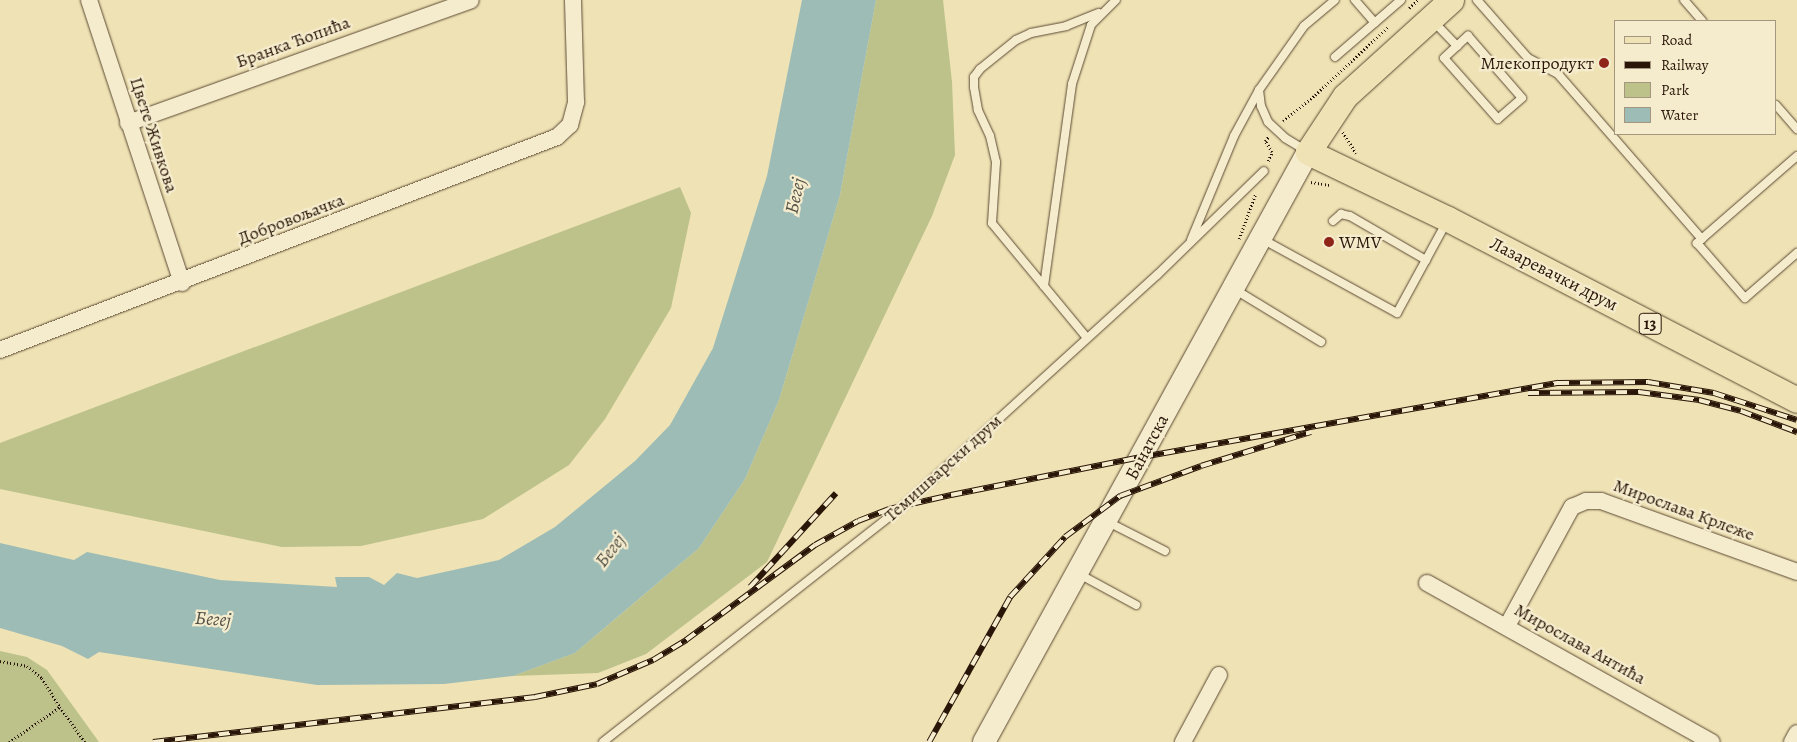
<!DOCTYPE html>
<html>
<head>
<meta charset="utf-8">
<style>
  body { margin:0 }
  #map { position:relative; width:1797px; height:742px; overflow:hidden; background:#efe2b4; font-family:Alegreya,serif }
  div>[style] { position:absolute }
  .green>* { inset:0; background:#bcc28a }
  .water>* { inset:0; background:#9dbcb6 }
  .path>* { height:2.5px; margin-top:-1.25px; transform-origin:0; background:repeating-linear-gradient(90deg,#2a1608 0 1px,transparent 0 3.5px) }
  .roads { filter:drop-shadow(0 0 1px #5b4933) drop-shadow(0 0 1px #5b4933) }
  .service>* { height:8px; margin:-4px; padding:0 4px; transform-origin:4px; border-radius:4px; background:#f5ecce }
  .minor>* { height:16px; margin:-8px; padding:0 8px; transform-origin:8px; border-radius:8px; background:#f5ecce }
  .secondary>* { height:22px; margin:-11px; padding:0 11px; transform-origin:11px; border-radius:11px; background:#f5ecce }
  .primary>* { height:25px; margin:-12.5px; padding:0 12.5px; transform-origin:12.5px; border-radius:12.5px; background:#efe2b4 }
  .rail>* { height:5.5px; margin-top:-2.75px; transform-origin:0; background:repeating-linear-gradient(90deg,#f5ecce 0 11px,#2a1608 0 22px); box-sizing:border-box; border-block:1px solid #2a1608 }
  .dots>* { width:14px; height:14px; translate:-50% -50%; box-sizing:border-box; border:2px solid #f5ecce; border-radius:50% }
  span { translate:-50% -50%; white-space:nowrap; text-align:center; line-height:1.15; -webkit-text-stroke:4.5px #f5ecce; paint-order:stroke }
  .shield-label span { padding:1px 4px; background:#f5ecce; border:1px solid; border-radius:4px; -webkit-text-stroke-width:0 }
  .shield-label { font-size:16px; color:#2a1608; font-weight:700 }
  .street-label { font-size:18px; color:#2a1608 }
  .poi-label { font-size:18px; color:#2a1608 }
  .right { translate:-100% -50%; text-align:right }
  .left { translate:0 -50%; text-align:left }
  .water-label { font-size:19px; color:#525045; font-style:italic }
  .legend { position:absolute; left:1614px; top:20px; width:162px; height:115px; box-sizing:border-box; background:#f5ecce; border:1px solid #a4967f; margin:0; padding:6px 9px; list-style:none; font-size:15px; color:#2a1608 }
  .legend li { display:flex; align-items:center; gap:10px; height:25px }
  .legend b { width:25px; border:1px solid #a4967f }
</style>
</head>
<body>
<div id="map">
  <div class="green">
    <i style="clip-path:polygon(876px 0,943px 0,952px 82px,955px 155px,932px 216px,767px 562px,646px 654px,598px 673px,513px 676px,575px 653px,626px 610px,699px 548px,745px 479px,779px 400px,840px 195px)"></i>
    <i style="clip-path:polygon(680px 187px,691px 213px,671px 308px,605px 419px,569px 465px,483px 519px,361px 546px,282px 547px,0 489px,0 443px)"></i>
    <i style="clip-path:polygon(0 651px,27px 657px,47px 670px,99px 742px,0 742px)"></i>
  </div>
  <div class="water">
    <i style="clip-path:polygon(802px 0,876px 0,840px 195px,779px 400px,745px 479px,699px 548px,575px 653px,513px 676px,444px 684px,317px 685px,99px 652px,88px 659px,62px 646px,0 628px,0 543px,74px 560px,87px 552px,220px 580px,337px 587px,335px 577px,369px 577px,384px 585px,397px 573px,417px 578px,499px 560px,555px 527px,635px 461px,670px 425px,713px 348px,767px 176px)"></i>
  </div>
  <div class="path">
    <i style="left:1409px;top:8px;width:12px;rotate:-42deg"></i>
    <i style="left:1283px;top:121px;width:41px;rotate:-39.1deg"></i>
    <i style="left:1315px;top:95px;width:100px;rotate:-43deg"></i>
    <i style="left:1343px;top:132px;width:25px;rotate:58deg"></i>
    <i style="left:1268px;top:161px;width:10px;rotate:-66deg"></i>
    <i style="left:1272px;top:152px;width:13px;rotate:-122deg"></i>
    <i style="left:1265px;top:141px;width:6px;rotate:-51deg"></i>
    <i style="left:1311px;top:182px;width:20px;rotate:9deg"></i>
    <i style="left:1239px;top:239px;width:47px;rotate:-70deg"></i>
    <i style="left:0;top:661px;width:27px;rotate:10deg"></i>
    <i style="left:27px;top:666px;width:19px;rotate:39deg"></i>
    <i style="left:42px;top:678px;width:34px;rotate:58deg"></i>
    <i style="left:9px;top:742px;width:62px;rotate:-34.5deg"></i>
    <i style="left:60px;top:707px;width:43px;rotate:54.5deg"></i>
  </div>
  <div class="roads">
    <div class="service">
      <i style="left:1355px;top:0;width:30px;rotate:49deg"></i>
      <i style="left:1477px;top:0;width:77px;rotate:48.7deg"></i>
      <i style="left:1528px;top:58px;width:34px;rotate:28deg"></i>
      <i style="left:1558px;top:74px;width:219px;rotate:48.9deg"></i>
      <i style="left:1684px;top:0;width:28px;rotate:49deg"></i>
      <i style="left:1433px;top:21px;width:35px;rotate:46deg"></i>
      <i style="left:1468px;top:36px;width:82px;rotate:48.9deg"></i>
      <i style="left:1522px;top:98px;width:32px;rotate:139deg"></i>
      <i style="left:1498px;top:119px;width:81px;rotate:-131.5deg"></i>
      <i style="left:1444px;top:58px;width:33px;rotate:-43deg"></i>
      <i style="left:1335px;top:57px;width:87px;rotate:-40.8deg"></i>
      <i style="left:1259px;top:90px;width:16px;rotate:83deg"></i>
      <i style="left:1261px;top:106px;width:17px;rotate:66deg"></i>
      <i style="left:1268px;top:122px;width:23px;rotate:43deg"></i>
      <i style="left:1285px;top:138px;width:23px;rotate:31deg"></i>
      <i style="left:1776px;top:105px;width:32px;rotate:49deg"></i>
      <i style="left:1797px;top:156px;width:133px;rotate:139deg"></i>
      <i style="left:1697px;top:243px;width:73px;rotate:48.9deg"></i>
      <i style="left:1745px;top:298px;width:69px;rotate:-40.9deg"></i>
      <i style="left:1333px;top:221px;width:11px;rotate:-41deg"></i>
      <i style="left:1341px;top:214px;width:9px;rotate:13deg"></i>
      <i style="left:1350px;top:216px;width:88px;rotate:30.1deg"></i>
      <i style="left:1262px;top:239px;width:154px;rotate:28.7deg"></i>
      <i style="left:1397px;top:313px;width:102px;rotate:-61.4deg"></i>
      <i style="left:1191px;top:240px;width:113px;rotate:-67.5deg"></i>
      <i style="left:1234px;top:136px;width:52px;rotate:-61.5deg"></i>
      <i style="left:1259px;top:90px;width:78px;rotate:-54.9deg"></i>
      <i style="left:1304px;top:26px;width:40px;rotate:-40deg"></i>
      <i style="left:1044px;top:286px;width:204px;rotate:-82.1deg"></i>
      <i style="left:1072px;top:84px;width:62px;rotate:-72.1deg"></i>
      <i style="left:1091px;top:25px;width:35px;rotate:-45deg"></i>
      <i style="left:1234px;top:289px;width:102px;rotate:31.3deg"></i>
      <i style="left:1087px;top:338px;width:149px;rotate:-129.6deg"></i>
      <i style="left:992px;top:223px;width:61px;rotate:-86.2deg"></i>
      <i style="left:996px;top:162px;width:27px;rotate:-103deg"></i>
      <i style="left:990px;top:136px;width:29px;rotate:-115deg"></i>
      <i style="left:978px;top:110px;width:23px;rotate:-100deg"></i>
      <i style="left:974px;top:87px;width:10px;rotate:-90deg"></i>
      <i style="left:974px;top:77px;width:10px;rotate:-53deg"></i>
      <i style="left:980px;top:69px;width:46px;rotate:-38.9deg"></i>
      <i style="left:1016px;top:40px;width:17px;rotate:-25deg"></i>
      <i style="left:1031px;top:33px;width:36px;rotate:-11deg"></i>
      <i style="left:1066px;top:26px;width:35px;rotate:-22deg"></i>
      <i style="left:1108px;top:522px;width:64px;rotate:27deg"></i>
      <i style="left:1079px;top:574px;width:65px;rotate:28.5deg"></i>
      <i style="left:603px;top:742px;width:382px;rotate:-38.2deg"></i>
      <i style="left:903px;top:506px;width:343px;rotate:-42.3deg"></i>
      <i style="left:1157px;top:275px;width:149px;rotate:-44.2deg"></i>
    </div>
    <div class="minor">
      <i style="left:89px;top:0;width:298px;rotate:71.8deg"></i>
      <i style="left:128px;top:123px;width:364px;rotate:-19.7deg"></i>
      <i style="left:0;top:350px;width:596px;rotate:-20.93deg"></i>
      <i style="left:557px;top:137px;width:18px;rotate:-43deg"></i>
      <i style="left:570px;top:125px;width:24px;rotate:-75deg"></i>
      <i style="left:576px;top:102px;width:102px;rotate:-91.7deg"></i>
      <i style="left:1427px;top:583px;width:326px;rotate:29.2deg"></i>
      <i style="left:1507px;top:626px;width:136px;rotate:-61.4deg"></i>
      <i style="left:1572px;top:507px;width:15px;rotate:-23deg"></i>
      <i style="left:1586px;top:501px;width:15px"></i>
      <i style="left:1601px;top:501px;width:208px;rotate:19.9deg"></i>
      <i style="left:1183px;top:742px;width:76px;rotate:-61.8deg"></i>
      <i style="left:1792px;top:742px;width:10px;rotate:-61deg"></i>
    </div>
    <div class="secondary">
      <i style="left:984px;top:742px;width:673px;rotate:-61.23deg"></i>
    </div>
    <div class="primary">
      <i style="left:1451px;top:0;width:143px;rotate:137.8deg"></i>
      <i style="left:1345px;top:96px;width:67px;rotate:123.5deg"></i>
      <i style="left:1308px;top:152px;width:155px;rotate:25.6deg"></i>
      <i style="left:1448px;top:219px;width:393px;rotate:27.4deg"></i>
    </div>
  </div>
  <div class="rail">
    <i style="left:1528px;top:393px;width:111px;rotate:-0.5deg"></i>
    <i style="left:1639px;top:392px;width:61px;rotate:7.6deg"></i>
    <i style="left:1699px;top:400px;width:43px;rotate:14.7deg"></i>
    <i style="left:1741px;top:411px;width:60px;rotate:20.6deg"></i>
    <i style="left:750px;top:587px;width:127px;rotate:-47.5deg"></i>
    <i style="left:153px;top:742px;width:385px;rotate:-6.7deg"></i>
    <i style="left:535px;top:697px;width:63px;rotate:-11.8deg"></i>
    <i style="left:597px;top:684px;width:61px;rotate:-23.2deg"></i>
    <i style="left:653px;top:660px;width:39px;rotate:-31deg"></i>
    <i style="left:686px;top:640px;width:160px;rotate:-36.4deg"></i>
    <i style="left:815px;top:545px;width:49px;rotate:-29.2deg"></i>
    <i style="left:858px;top:521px;width:33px;rotate:-21deg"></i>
    <i style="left:889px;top:509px;width:64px;rotate:-12.7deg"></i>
    <i style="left:951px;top:495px;width:195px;rotate:-11.3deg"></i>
    <i style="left:1142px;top:457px;width:423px;rotate:-10.1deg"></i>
    <i style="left:1558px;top:383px;width:90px;rotate:-0.6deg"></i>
    <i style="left:1648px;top:382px;width:67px;rotate:9.5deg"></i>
    <i style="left:1714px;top:393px;width:87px;rotate:18deg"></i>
    <i style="left:929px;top:742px;width:166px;rotate:-60.8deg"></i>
    <i style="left:1010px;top:597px;width:81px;rotate:-47.5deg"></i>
    <i style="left:1065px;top:537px;width:69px;rotate:-36.7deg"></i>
    <i style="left:1120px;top:496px;width:86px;rotate:-20.3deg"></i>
    <i style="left:1201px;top:466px;width:115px;rotate:-17.2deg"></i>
  </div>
  <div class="dots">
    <i style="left:1604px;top:63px;background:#8f2418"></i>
    <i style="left:1329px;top:242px;background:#8f2418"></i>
  </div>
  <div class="shield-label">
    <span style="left:1650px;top:324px">13</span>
  </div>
  <div class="street-label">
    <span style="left:293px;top:42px;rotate:-20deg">Бранка Ћопића</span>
    <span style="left:154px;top:135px;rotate:72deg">Цвете Живкова</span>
    <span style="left:291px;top:219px;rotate:-21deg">Добровољачка</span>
    <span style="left:1554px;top:274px;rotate:27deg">Лазаревачки друм</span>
    <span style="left:1147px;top:447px;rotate:-62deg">Банатска</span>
    <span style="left:943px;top:468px;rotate:-42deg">Темишварски друм</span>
    <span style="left:1684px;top:510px;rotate:20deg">Мирослава Крлеже</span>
    <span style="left:1580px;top:644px;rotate:29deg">Мирослава Антића</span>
  </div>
  <div class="poi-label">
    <span class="right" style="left:1594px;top:63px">Млекопродукт</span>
    <span class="left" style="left:1339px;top:242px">WMV</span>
  </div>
  <div class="water-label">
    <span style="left:796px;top:196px;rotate:-77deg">Бегеј</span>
    <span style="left:611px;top:551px;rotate:-52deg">Бегеј</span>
    <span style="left:213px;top:620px;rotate:4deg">Бегеј</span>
  </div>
  <ul class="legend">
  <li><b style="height:6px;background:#efe2b4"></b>Road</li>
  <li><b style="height:6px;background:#2a1608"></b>Railway</li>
  <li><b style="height:14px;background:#bcc28a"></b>Park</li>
  <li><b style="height:14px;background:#9dbcb6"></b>Water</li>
  </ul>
</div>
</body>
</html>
